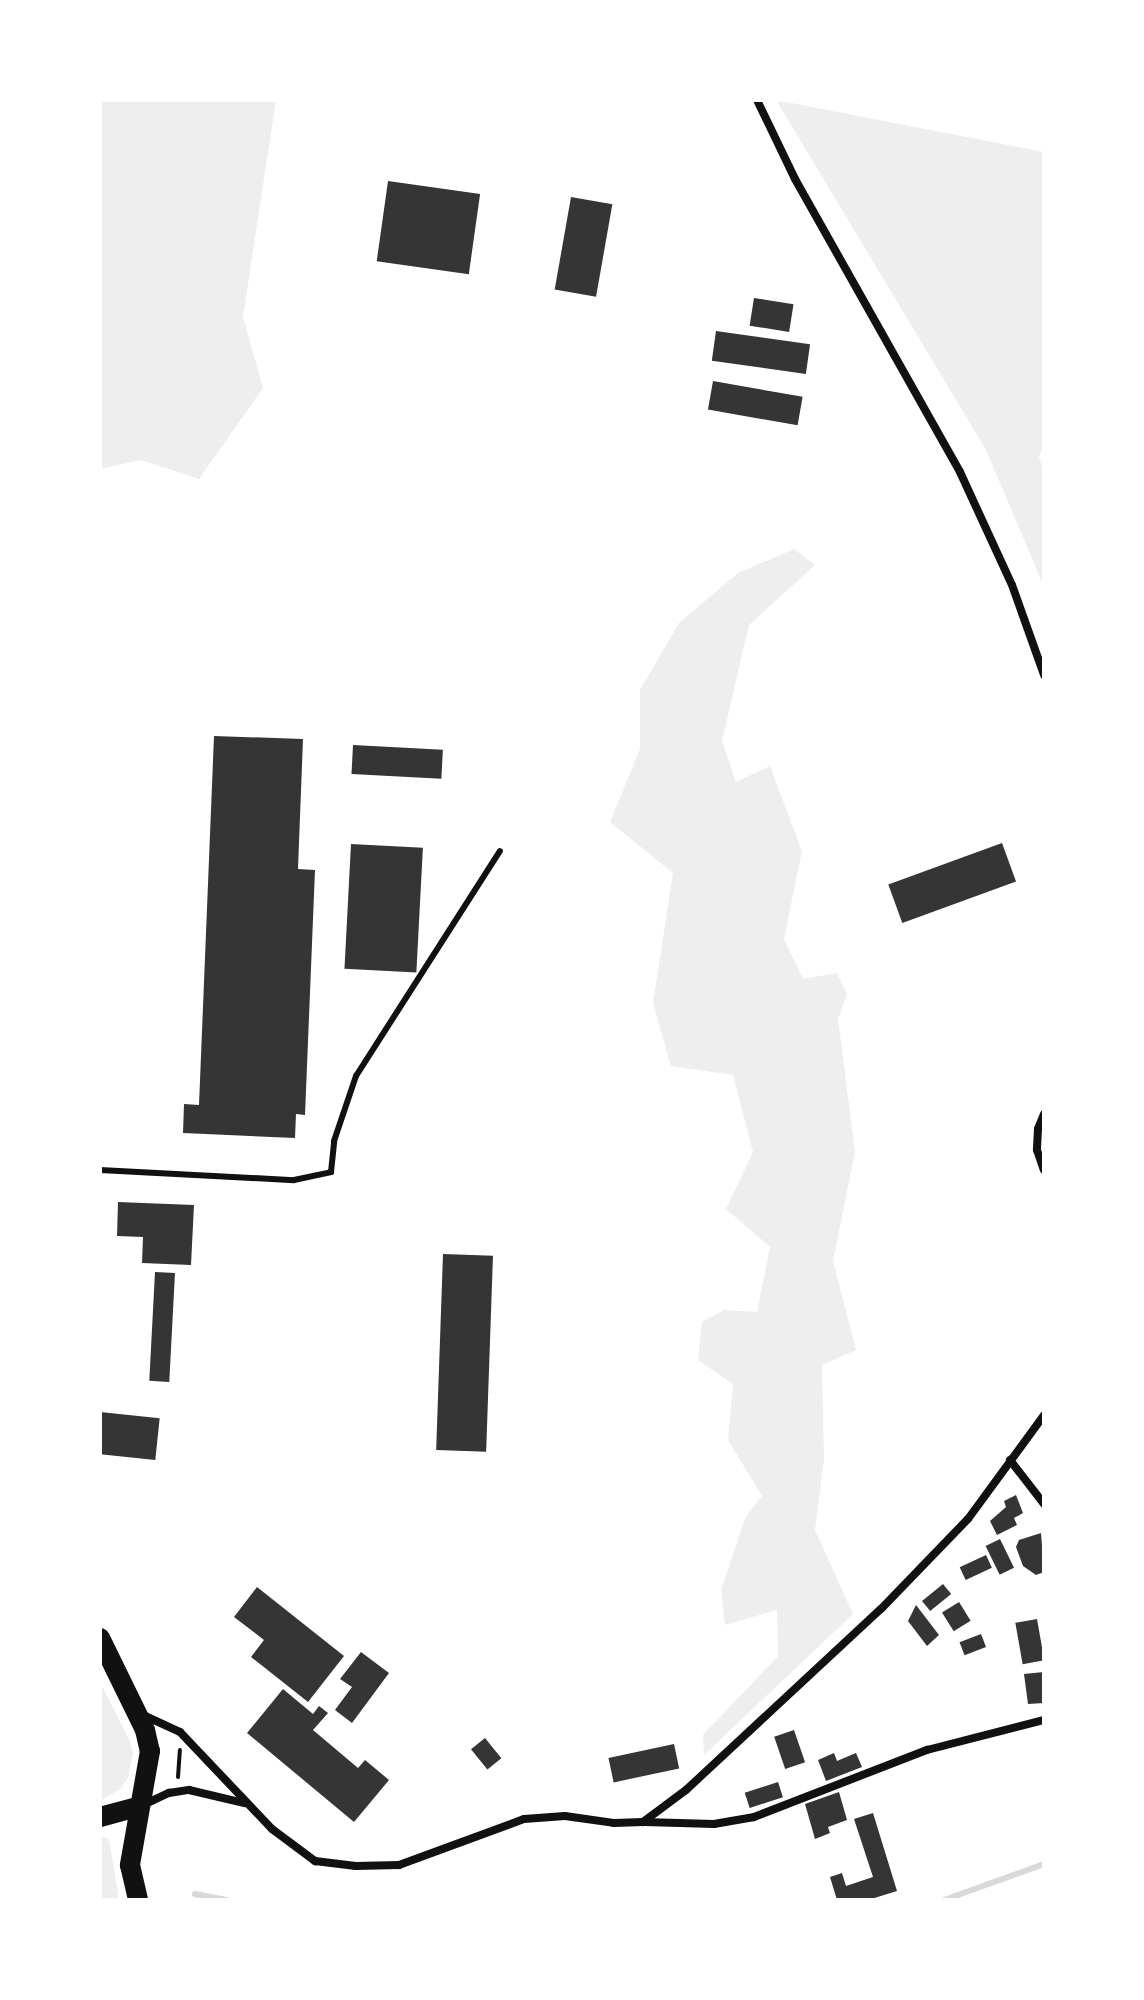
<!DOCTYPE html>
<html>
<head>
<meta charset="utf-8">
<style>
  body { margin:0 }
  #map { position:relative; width:1144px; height:2000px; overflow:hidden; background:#fff; font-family:"DM Sans",sans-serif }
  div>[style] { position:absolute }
  .green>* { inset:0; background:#eee }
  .stream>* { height:6px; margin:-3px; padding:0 3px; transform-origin:3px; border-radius:3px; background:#d9d9d9 }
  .building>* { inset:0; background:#353535; transform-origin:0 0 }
  .path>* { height:4px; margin:-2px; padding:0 2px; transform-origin:2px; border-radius:2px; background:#111 }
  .service>* { height:6px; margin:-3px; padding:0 3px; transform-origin:3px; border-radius:3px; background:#111 }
  .minor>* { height:8px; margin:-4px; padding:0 4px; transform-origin:4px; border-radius:4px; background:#111 }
  .primary>* { height:20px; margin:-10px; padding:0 10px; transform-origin:10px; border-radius:10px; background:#111 }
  span { translate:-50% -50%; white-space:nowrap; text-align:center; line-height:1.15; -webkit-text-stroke:8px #fff; paint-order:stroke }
  .frame { position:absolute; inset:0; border:102px solid #fff; pointer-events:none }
</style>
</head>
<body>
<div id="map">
  <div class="green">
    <i style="clip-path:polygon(100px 100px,276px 100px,243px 317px,263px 388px,199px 479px,141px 460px,100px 469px)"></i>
    <i style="clip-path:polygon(776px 100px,1044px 152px,1044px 445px,1039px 457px,1044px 473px,1044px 587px,986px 450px)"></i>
    <i style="clip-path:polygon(794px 549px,815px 565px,749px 625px,722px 741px,736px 782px,770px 766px,802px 851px,784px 939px,803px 979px,837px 973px,847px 994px,838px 1019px,855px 1152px,833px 1261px,856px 1350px,822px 1365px,824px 1459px,815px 1530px,853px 1614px,704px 1755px,703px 1735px,778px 1656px,777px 1610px,725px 1625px,721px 1590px,745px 1518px,762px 1496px,728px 1440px,733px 1384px,698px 1360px,702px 1322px,724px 1310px,757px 1312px,770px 1247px,726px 1209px,753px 1152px,733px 1075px,671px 1066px,653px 1003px,673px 873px,610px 822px,640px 749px,640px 690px,679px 623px,738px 573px)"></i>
    <i style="clip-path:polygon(100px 1682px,130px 1741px,133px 1753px,128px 1778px,120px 1789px,100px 1801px)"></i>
    <i style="clip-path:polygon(100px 1836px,109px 1839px,119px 1900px,100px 1898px)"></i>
  </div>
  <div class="stream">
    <i style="left:195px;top:1894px;width:33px;rotate:11deg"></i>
    <i style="left:944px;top:1900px;width:106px;rotate:-19.8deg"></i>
  </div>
  <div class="building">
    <i style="left:388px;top:181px;width:93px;height:81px;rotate:8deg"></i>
    <i style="left:571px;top:197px;width:42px;height:94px;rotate:10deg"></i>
    <i style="left:754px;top:298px;width:40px;height:28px;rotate:9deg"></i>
    <i style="left:716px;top:331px;width:95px;height:30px;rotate:8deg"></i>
    <i style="left:713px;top:381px;width:91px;height:29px;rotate:10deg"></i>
    <i style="clip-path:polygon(214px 736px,303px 739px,298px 869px,315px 870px,305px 1115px,296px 1114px,295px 1138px,183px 1133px,184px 1104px,199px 1105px)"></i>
    <i style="left:353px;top:745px;width:90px;height:29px;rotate:3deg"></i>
    <i style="left:1002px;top:843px;width:41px;height:121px;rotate:70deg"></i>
    <i style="left:351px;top:844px;width:72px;height:125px;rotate:3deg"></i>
    <i style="clip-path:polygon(118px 1202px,194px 1205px,191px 1265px,142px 1263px,143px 1237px,117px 1236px)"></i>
    <i style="left:443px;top:1254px;width:50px;height:196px;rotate:2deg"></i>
    <i style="left:155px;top:1272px;width:20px;height:109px;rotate:3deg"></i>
    <i style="left:100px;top:1412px;width:60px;height:42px;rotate:6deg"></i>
    <i style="clip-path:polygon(1016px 1495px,1023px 1513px,1014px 1518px,1017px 1525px,997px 1535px,990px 1521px,1006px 1507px,1004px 1501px)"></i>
    <i style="clip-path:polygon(1041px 1533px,1044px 1572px,1036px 1575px,1023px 1566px,1016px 1547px,1019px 1540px)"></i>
    <i style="left:1000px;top:1539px;width:32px;height:16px;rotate:64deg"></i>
    <i style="left:986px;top:1555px;width:14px;height:29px;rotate:65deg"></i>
    <i style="left:943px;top:1584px;width:13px;height:27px;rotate:51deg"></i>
    <i style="clip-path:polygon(257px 1587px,344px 1656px,308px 1702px,251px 1657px,264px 1640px,234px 1617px)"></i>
    <i style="left:959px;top:1602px;width:22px;height:20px;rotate:58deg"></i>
    <i style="clip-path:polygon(916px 1605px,939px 1635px,927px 1646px,908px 1621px)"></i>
    <i style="left:1037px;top:1619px;width:42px;height:22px;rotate:80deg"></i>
    <i style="left:981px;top:1634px;width:14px;height:23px;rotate:69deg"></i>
    <i style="clip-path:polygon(361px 1652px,389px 1673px,352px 1723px,335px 1710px,352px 1687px,340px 1679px)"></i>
    <i style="clip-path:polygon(1044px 1672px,1044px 1703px,1028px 1704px,1024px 1674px)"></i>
    <i style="clip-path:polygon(283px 1689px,313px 1714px,319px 1706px,328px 1713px,313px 1730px,358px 1768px,365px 1760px,389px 1780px,354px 1822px,247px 1733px)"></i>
    <i style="left:794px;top:1730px;width:34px;height:21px;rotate:71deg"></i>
    <i style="left:485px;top:1738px;width:26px;height:18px;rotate:51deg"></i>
    <i style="left:674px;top:1744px;width:25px;height:67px;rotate:78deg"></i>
    <i style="clip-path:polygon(834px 1753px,837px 1761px,856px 1753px,862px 1767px,826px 1781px,818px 1760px)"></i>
    <i style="left:778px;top:1782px;width:16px;height:35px;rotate:72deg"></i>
    <i style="clip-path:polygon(839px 1792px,847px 1820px,828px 1827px,830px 1833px,815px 1839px,805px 1804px)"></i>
    <i style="clip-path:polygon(873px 1813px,897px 1891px,868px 1900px,837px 1900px,830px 1877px,842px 1873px,846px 1886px,873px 1877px,854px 1819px)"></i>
  </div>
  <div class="path">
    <i style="left:178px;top:1777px;width:27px;rotate:-86deg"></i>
  </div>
  <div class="service">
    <i style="left:100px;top:1170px;width:194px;rotate:3deg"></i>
    <i style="left:294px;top:1180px;width:38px;rotate:-12deg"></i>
    <i style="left:331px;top:1172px;width:31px;rotate:-84deg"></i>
    <i style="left:334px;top:1141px;width:69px;rotate:-71.3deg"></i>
    <i style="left:356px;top:1076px;width:267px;rotate:-57.4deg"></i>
  </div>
  <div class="minor">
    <i style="left:757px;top:100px;width:88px;rotate:64.3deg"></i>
    <i style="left:795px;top:179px;width:336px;rotate:60.6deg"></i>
    <i style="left:960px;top:472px;width:124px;rotate:65.3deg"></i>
    <i style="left:1012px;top:585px;width:96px;rotate:70.4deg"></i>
    <i style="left:1044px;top:1114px;width:16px;rotate:112deg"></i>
    <i style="left:1038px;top:1129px;width:21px;rotate:93deg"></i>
    <i style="left:1037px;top:1150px;width:21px;rotate:71deg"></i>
    <i style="left:1010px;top:1460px;width:56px;rotate:52.3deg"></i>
    <i style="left:143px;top:1715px;width:41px;rotate:24.7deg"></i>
    <i style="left:180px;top:1732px;width:134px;rotate:46.5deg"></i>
    <i style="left:272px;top:1829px;width:54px;rotate:36.7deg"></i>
    <i style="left:315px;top:1861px;width:41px;rotate:7deg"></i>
    <i style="left:356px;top:1866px;width:43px;rotate:-1.3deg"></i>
    <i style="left:399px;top:1865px;width:133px;rotate:-20.2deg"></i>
    <i style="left:524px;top:1819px;width:41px;rotate:-4.2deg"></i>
    <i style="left:565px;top:1816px;width:49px;rotate:8.1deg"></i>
    <i style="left:614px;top:1823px;width:29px;rotate:-2deg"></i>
    <i style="left:643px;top:1822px;width:54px;rotate:-36.7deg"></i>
    <i style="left:686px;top:1790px;width:266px;rotate:-42.9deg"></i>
    <i style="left:881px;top:1609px;width:125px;rotate:-46deg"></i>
    <i style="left:968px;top:1519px;width:129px;rotate:-53.8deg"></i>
    <i style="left:143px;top:1805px;width:29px;rotate:-25deg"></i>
    <i style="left:169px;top:1793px;width:20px;rotate:-9deg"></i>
    <i style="left:189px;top:1790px;width:57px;rotate:13.3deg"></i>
    <i style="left:644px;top:1822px;width:70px;rotate:1.6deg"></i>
    <i style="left:714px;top:1824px;width:41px;rotate:-9.9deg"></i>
    <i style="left:754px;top:1817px;width:186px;rotate:-21.2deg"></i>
    <i style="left:927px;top:1750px;width:121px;rotate:-14.4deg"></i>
  </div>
  <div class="primary">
    <i style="left:100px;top:1638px;width:102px;rotate:63.9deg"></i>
    <i style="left:145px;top:1730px;width:22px;rotate:77deg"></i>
    <i style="left:150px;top:1751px;width:116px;rotate:100deg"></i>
    <i style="left:130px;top:1865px;width:36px;rotate:77deg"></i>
    <i style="left:100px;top:1817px;width:39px;rotate:-15deg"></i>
  </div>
  <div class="frame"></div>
</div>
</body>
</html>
